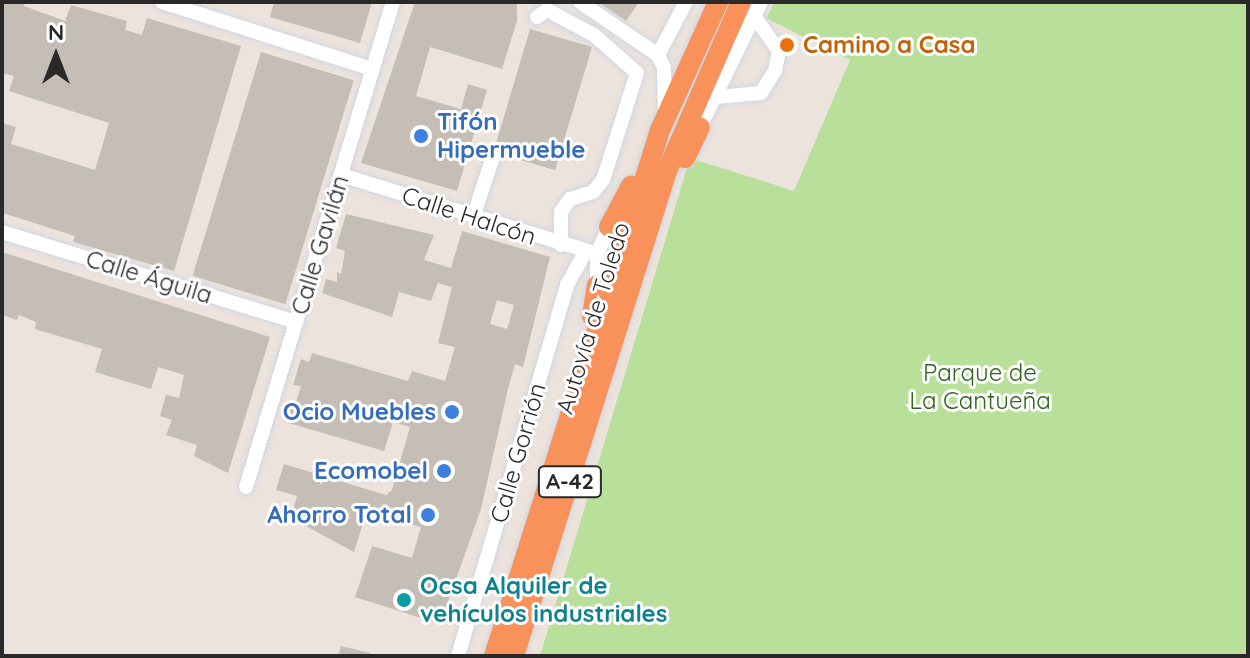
<!DOCTYPE html>
<html>
<head>
<meta charset="utf-8">
<style>
  body { margin:0 }
  #map { position:relative; width:1250px; height:658px; overflow:hidden; background:#ebe3dc; font-family:Quicksand,sans-serif }
  div>[style] { position:absolute }
  .green>* { inset:0; background:#b8e09a }
  .building>* { inset:0; background:#c4beb7; transform-origin:0 0 }
  .roads { filter:drop-shadow(0 0 2px #d1d6e2) drop-shadow(0 0 2px #d1d6e2) }
  .minor>* { height:14px; margin:-7px; padding:0 7px; transform-origin:7px; border-radius:7px; background:#fff }
  .highway>* { height:20px; margin:-10px; padding:0 10px; transform-origin:10px; border-radius:10px; background:#f8915a }
  .dots>* { width:22px; height:22px; translate:-50% -50%; box-sizing:border-box; border:4px solid #fff; border-radius:50% }
  span { translate:-50% -50%; white-space:nowrap; text-align:center; line-height:1.15; -webkit-text-stroke:6px #fff; paint-order:stroke }
  .shield-label span { padding:2px 6px; background:#fff; border:2px solid; border-radius:6px; -webkit-text-stroke-width:0 }
  .shield-label { font-size:22px; color:#292929; font-weight:700 }
  .food-label { font-size:24px; color:#c56008; font-weight:700 }
  .left { translate:0 -50%; text-align:left }
  .shop-label { font-size:24px; color:#366cbe; font-weight:700 }
  .right { translate:-100% -50%; text-align:right }
  .street-label { font-size:24px; color:#292929 }
  .park-label { font-size:24px; color:#31641c }
  .culture-label { font-size:24px; color:#0d838f; font-weight:700 }
  .frame { position:absolute; inset:0; border:4px solid #292929; pointer-events:none }
  .north { position:absolute; left:16px; top:16px; width:80px; height:80px; -webkit-text-stroke:6px #fff; paint-order:stroke; rotate:0deg; font-size:22px; font-weight:700; line-height:32px; text-align:center; color:#292929 }
  .north::after { content:''; display:block; margin:auto; width:28px; height:36px; background:#292929; clip-path:polygon(50% 0,100% 100%,50% 72%,0 100%) }
</style>
</head>
<body>
<div id="map">
  <div class="green">
    <i style="clip-path:polygon(775px 2px,1248px 2px,1248px 656px,540px 656px,690px 158px,794px 191px,850px 60px,766px 18px)"></i>
  </div>
  <div class="building">
    <i style="clip-path:polygon(2px 2px,25px 2px,24px 6px,65px 21px,71px 5px,127px 21px,125px 30px,142px 35px,147px 18px,241px 46px,174px 271px,73px 242px,75px 236px,3px 213px,2px 123px,16px 127px,11px 144px,95px 170px,109px 123px,9px 91px,14px 76px,2px 73px)"></i>
    <i style="clip-path:polygon(274px 2px,372px 2px,360px 43px,270px 17px)"></i>
    <i style="clip-path:polygon(415px 2px,517px 2px,517px 21px,502px 69px,430px 47px,416px 96px,461px 109px,468px 84px,487px 90px,457px 191px,361px 163px)"></i>
    <i style="clip-path:polygon(598px 2px,639px 2px,626px 21px)"></i>
    <i style="clip-path:polygon(530px 29px,592px 47px,555px 170px,503px 155px,495px 147px)"></i>
    <i style="left:261px;top:52px;width:97px;height:234px;rotate:17deg"></i>
    <i style="clip-path:polygon(evenodd,346px 214px,434px 235px,424px 260px,451px 268px,462px 231px,550px 257px,523px 367px,515px 364px,508px 389px,481px 509px,440px 624px,355px 597px,372px 546px,412px 558px,421px 527px,367px 511px,354px 552px,291px 518px,297px 496px,276px 490px,284px 464px,386px 495px,392px 490px,410px 427px,393px 422px,384px 451px,289px 423px,292px 416px,285px 414px,288px 403px,295px 405px,301px 386px,293px 385px,301px 359px,309px 362px,312px 353px,408px 381px,412px 371px,445px 381px,455px 347px,438px 343px,452px 287px,438px 283px,431px 301px,399px 292px,392px 317px,322px 293px,326px 279px,337px 282px,337px 272px,341px 274px,345px 251px,336px 248px,346px 214px,497px 300px,514px 305px,507px 329px,490px 324px,497px 300px)"></i>
    <i style="clip-path:polygon(2px 252px,270px 337px,228px 473px,194px 456px,197px 445px,166px 435px,172px 420px,160px 416px,166px 395px,179px 398px,184px 375px,158px 367px,151px 389px,95px 372px,102px 349px,35px 329px,36px 322px,19px 315px,17px 320px,2px 315px)"></i>
    <i style="clip-path:polygon(341px 646px,370px 653px,370px 656px,338px 656px)"></i>
  </div>
  <div class="roads">
    <div class="minor">
      <i style="left:162px;top:2px;width:220px;rotate:17.7deg"></i>
      <i style="left:580px;top:2px;width:94px;rotate:34.2deg"></i>
      <i style="left:658px;top:55px;width:14px;rotate:65deg"></i>
      <i style="left:664px;top:68px;width:49px;rotate:88.8deg"></i>
      <i style="left:537px;top:17px;width:12px;rotate:-35deg"></i>
      <i style="left:547px;top:10px;width:53px;rotate:28deg"></i>
      <i style="left:594px;top:35px;width:57px;rotate:41.5deg"></i>
      <i style="left:637px;top:73px;width:112px;rotate:107.6deg"></i>
      <i style="left:603px;top:180px;width:16px;rotate:130deg"></i>
      <i style="left:593px;top:192px;width:24px;rotate:163deg"></i>
      <i style="left:570px;top:199px;width:16px;rotate:125deg"></i>
      <i style="left:561px;top:212px;width:33px;rotate:90deg"></i>
      <i style="left:658px;top:55px;width:60px;rotate:-62.2deg"></i>
      <i style="left:717px;top:97px;width:44px;rotate:-5.2deg"></i>
      <i style="left:761px;top:93px;width:26px;rotate:-58deg"></i>
      <i style="left:775px;top:71px;width:20px;rotate:-79deg"></i>
      <i style="left:779px;top:51px;width:43px;rotate:-125.5deg"></i>
      <i style="left:700px;top:127px;width:139px;rotate:-64deg"></i>
      <i style="left:341px;top:175px;width:268px;rotate:17.1deg"></i>
      <i style="left:473px;top:217px;width:63px;rotate:-71.6deg"></i>
      <i style="left:2px;top:232px;width:308px;rotate:17deg"></i>
      <i style="left:597px;top:285px;width:31px;rotate:-90deg"></i>
      <i style="left:597px;top:254px;width:30px;rotate:-66deg"></i>
      <i style="left:246px;top:487px;width:507px;rotate:-73.14deg"></i>
      <i style="left:458px;top:656px;width:387px;rotate:-73.6deg"></i>
      <i style="left:567px;top:285px;width:38px;rotate:-61deg"></i>
    </div>
    <div class="highway">
      <i style="left:685px;top:158px;width:34px;rotate:-64deg"></i>
      <i style="left:609px;top:227px;width:47px;rotate:-61.8deg"></i>
      <i style="left:592px;top:316px;width:31px;rotate:-81deg"></i>
      <i style="left:494px;top:656px;width:552px;rotate:-72.48deg"></i>
      <i style="left:660px;top:130px;width:141px;rotate:-65.6deg"></i>
      <i style="left:514px;top:656px;width:509px;rotate:-72.49deg"></i>
      <i style="left:667px;top:171px;width:184px;rotate:-66.4deg"></i>
    </div>
  </div>
  <div class="dots">
    <i style="left:787px;top:45px;background:#e8710a"></i>
    <i style="left:421px;top:136px;background:#3f7fe0"></i>
    <i style="left:452px;top:412px;background:#3f7fe0"></i>
    <i style="left:444px;top:471px;background:#3f7fe0"></i>
    <i style="left:428px;top:515px;background:#3f7fe0"></i>
    <i style="left:404px;top:600px;background:#0f9aa8"></i>
  </div>
  <div class="shield-label">
    <span style="left:570px;top:482px">A-42</span>
  </div>
  <div class="food-label">
    <span class="left" style="left:803px;top:45px">Camino a Casa</span>
  </div>
  <div class="shop-label">
    <span class="left" style="left:437px;top:136px">Tifón<br>Hipermueble</span>
    <span class="right" style="left:436px;top:412px">Ocio Muebles</span>
    <span class="right" style="left:428px;top:471px">Ecomobel</span>
    <span class="right" style="left:412px;top:515px">Ahorro Total</span>
  </div>
  <div class="street-label">
    <span style="left:469px;top:216px;rotate:18deg">Calle Halcón</span>
    <span style="left:320px;top:245px;rotate:-73deg">Calle Gavilán</span>
    <span style="left:149px;top:277px;rotate:17deg">Calle Águila</span>
    <span style="left:593px;top:318px;rotate:-73deg">Autovía de Toledo</span>
    <span style="left:518px;top:453px;rotate:-74deg">Calle Gorrión</span>
  </div>
  <div class="park-label">
    <span style="left:980px;top:387px">Parque de<br>La Cantueña</span>
  </div>
  <div class="culture-label">
    <span class="left" style="left:420px;top:600px">Ocsa Alquiler de<br>vehículos industriales</span>
  </div>
  <div class="frame"></div>
  <div class="north">N</div>
</div>
</body>
</html>
